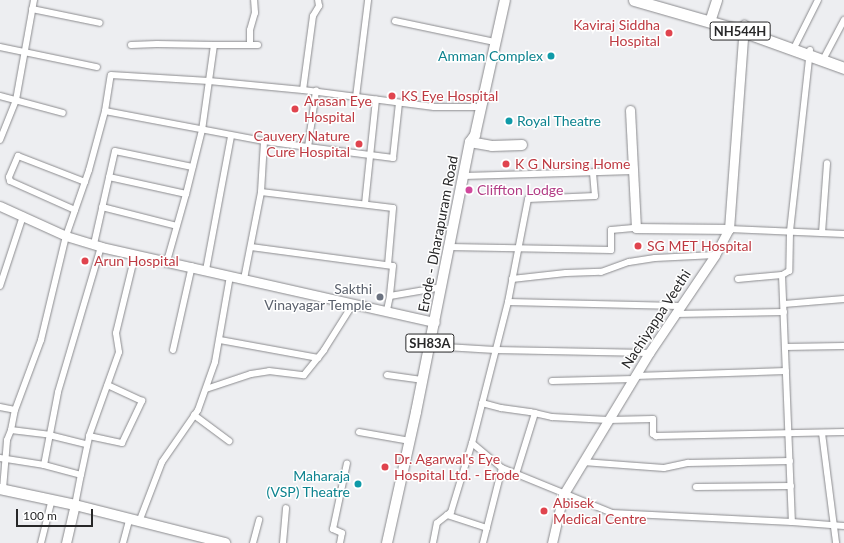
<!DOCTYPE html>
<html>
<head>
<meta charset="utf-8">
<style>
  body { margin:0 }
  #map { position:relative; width:844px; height:543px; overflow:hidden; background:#edeef1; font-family:Lato,sans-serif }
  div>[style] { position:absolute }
  .roads { filter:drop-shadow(0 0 1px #8b8b8e) drop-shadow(0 0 1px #8b8b8e) }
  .street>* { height:6px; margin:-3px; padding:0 3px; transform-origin:3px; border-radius:3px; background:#fff }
  .secondary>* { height:9px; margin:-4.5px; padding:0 4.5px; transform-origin:4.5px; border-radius:4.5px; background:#fff }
  .primary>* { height:10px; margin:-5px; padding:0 5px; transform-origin:5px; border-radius:5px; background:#fff }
  .highway>* { height:11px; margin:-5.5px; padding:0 5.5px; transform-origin:5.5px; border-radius:5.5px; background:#fff }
  .dots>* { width:11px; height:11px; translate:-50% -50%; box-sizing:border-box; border:2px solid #fff; border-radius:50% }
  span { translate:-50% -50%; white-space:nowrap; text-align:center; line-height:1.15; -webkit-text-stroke:3px #fff; paint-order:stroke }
  .shield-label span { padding:1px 3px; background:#fff; border:1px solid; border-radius:3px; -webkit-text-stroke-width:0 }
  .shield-label { font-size:13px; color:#272728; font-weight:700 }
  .health-label { font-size:14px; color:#be3a42 }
  .right { translate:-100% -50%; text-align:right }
  .left { translate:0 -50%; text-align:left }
  .culture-label { font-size:14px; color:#0d838f }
  .hotel-label { font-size:14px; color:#b23c85 }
  .street-label { font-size:14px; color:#272728 }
  .worship-label { font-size:14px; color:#5b616d }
  .scale { position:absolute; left:16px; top:509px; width:77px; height:18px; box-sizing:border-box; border:2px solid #272728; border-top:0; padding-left:5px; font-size:12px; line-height:14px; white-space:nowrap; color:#272728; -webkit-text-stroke:3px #fff; paint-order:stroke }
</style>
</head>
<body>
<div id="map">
  <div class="roads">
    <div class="street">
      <i style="left:32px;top:9px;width:69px;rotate:11.6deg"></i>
      <i style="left:395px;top:21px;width:97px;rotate:11.9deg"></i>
      <i style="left:796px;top:44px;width:49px;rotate:-63.4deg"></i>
      <i style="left:131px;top:45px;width:26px;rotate:-2deg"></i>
      <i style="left:157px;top:44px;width:57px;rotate:1deg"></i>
      <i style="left:214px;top:45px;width:86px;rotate:98deg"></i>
      <i style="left:202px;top:130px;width:66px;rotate:104deg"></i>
      <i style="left:186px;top:194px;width:70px;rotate:105.8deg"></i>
      <i style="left:214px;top:45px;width:44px"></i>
      <i style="left:250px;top:45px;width:15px;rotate:-90deg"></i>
      <i style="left:250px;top:30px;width:18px;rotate:-74deg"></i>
      <i style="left:255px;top:13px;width:13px;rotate:-94deg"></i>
      <i style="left:0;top:47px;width:99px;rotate:11.7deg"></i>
      <i style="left:810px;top:50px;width:183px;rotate:96.3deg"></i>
      <i style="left:790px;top:232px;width:39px;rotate:91deg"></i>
      <i style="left:789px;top:271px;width:8px;rotate:150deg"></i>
      <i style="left:782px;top:275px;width:247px;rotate:87.7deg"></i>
      <i style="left:792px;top:522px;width:52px;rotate:4.4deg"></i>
      <i style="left:825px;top:56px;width:41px;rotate:-62.2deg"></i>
      <i style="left:303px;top:90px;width:75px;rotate:-82.3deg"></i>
      <i style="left:313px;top:16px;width:12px;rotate:-59deg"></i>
      <i style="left:319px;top:6px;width:6px;rotate:-99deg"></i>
      <i style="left:0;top:96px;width:65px;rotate:15.1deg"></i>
      <i style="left:356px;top:97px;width:98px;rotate:-82.9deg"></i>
      <i style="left:105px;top:111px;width:162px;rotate:10.7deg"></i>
      <i style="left:0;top:140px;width:43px;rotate:-68.2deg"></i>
      <i style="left:16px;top:100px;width:102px;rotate:-79.8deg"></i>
      <i style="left:308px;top:147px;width:86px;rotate:7.4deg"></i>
      <i style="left:393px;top:158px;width:55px;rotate:-83.8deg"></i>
      <i style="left:593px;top:173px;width:23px;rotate:85deg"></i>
      <i style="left:595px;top:196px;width:67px;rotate:177.4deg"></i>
      <i style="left:528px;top:199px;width:105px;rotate:101deg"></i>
      <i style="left:508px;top:302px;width:146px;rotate:104.3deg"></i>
      <i style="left:472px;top:443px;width:39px;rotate:40deg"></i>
      <i style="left:502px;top:468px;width:119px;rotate:22.2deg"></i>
      <i style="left:612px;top:513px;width:180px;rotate:2.9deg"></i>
      <i style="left:464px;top:176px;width:170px;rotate:-1.7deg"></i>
      <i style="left:109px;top:177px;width:79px;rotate:12.4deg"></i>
      <i style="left:261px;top:192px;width:51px;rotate:-86.6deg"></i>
      <i style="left:264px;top:141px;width:44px;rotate:7.8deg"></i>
      <i style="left:308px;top:147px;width:57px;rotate:-81.9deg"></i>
      <i style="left:365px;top:204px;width:105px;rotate:-84deg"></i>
      <i style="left:102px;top:207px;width:77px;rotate:14.2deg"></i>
      <i style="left:75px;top:210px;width:71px;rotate:-156deg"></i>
      <i style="left:10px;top:181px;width:4px;rotate:-104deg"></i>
      <i style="left:9px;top:177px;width:23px;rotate:-67deg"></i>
      <i style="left:18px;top:156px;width:72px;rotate:21.2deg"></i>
      <i style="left:729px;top:229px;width:115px;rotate:2.5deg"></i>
      <i style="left:822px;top:233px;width:70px;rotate:-85.9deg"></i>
      <i style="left:94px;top:244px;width:95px;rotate:-77.3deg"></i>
      <i style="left:115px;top:151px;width:79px;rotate:11.7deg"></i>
      <i style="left:251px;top:247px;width:143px;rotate:7.6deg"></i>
      <i style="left:393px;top:266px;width:30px;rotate:96deg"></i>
      <i style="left:390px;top:296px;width:53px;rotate:-9.8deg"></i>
      <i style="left:449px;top:247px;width:162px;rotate:1.1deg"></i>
      <i style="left:611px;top:250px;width:20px;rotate:-90deg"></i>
      <i style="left:611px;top:230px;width:25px;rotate:-5deg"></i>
      <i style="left:206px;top:270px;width:136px;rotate:-79.4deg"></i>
      <i style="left:244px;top:279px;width:89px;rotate:-78.9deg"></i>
      <i style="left:261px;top:192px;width:133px;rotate:6.9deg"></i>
      <i style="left:393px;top:208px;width:57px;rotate:95deg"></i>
      <i style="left:512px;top:279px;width:54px;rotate:-6.3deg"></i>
      <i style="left:566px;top:273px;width:35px;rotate:-2deg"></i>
      <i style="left:601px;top:272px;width:30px;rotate:-20deg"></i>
      <i style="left:629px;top:262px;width:26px;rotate:-9deg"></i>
      <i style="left:655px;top:258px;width:60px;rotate:-2.9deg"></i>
      <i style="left:738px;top:279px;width:44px;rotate:-5.2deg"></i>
      <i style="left:0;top:286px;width:74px;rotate:-71.8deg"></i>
      <i style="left:508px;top:302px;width:171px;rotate:1.3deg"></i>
      <i style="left:784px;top:304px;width:60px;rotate:-4.8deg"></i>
      <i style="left:387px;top:310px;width:14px;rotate:-78deg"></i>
      <i style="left:675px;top:314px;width:109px;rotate:-1.1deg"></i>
      <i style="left:220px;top:340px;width:100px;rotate:10.4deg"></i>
      <i style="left:429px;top:346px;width:66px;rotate:3.5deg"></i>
      <i style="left:495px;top:350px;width:154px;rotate:1.1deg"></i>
      <i style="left:785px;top:347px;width:59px;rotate:-1deg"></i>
      <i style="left:173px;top:350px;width:86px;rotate:-77.3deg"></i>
      <i style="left:387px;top:375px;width:35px;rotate:8deg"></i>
      <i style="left:635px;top:376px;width:151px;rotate:-1.9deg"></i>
      <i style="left:552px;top:381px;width:82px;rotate:-1.4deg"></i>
      <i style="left:206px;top:389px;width:47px;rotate:-18.4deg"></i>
      <i style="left:251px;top:374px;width:18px;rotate:-9deg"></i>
      <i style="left:269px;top:371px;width:35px;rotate:7deg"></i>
      <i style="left:304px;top:375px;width:32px;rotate:-51deg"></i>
      <i style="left:324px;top:350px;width:54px;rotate:-57.8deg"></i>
      <i style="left:482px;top:403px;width:20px;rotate:15deg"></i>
      <i style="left:501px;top:408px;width:29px;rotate:8deg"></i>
      <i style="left:530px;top:412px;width:23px;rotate:13deg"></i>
      <i style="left:552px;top:417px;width:56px;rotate:3.1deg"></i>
      <i style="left:608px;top:420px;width:45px;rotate:-1.3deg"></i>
      <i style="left:653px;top:419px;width:15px;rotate:90deg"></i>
      <i style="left:653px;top:434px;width:4px;rotate:34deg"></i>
      <i style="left:656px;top:436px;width:188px;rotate:-1.2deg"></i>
      <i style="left:0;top:407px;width:15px;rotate:11deg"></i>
      <i style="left:194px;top:415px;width:44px;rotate:36.6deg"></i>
      <i style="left:11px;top:430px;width:38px;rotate:7deg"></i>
      <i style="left:49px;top:435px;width:38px;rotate:14deg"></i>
      <i style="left:359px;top:432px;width:52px;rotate:10deg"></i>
      <i style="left:822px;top:433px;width:111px;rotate:82.7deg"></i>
      <i style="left:89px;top:436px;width:34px;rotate:12deg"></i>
      <i style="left:122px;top:443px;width:47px;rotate:-64.5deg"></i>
      <i style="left:142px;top:401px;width:38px;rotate:-155deg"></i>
      <i style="left:0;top:458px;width:45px;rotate:9deg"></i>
      <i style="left:44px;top:465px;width:38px;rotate:15deg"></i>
      <i style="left:81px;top:475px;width:40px;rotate:-78deg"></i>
      <i style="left:89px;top:436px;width:89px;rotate:-70.3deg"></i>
      <i style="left:119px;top:352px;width:19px;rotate:-99deg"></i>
      <i style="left:116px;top:333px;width:80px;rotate:-76.3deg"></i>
      <i style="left:583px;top:462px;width:81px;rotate:4.2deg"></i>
      <i style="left:664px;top:468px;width:25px;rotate:-12deg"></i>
      <i style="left:688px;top:463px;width:102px;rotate:-1.1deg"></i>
      <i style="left:44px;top:465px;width:74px;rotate:-79.1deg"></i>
      <i style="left:58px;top:392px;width:151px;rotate:-73.5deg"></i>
      <i style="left:516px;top:474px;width:64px;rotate:-72.7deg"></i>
      <i style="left:696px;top:487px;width:95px;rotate:-0.6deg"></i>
      <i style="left:3px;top:489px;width:49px;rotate:-85.3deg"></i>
      <i style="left:7px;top:440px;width:11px;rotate:-68deg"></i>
      <i style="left:11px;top:430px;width:20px;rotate:-79deg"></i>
      <i style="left:15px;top:410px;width:75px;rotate:-69.6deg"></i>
      <i style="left:41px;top:340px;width:107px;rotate:-76.5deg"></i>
      <i style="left:66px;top:236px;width:70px;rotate:-70.8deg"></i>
      <i style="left:89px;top:170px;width:61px;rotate:-74.8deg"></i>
      <i style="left:105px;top:111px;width:36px;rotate:-81deg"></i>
      <i style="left:111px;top:75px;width:98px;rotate:3.5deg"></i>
      <i style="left:209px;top:81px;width:94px;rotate:5.5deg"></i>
      <i style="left:303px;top:90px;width:132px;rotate:7.4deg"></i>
      <i style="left:434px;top:107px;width:46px"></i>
      <i style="left:75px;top:505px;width:31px;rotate:-79deg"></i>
      <i style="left:447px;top:515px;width:42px;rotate:18deg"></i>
      <i style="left:139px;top:522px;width:64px;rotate:-69deg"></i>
      <i style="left:162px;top:462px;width:63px;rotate:-55.3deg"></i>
      <i style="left:198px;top:410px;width:51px;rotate:-70.5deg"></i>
      <i style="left:215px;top:362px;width:87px;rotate:-80.1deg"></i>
      <i style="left:41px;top:543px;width:45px;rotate:-76deg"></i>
      <i style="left:123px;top:543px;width:24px;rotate:-75deg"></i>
      <i style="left:253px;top:543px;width:24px;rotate:-75deg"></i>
      <i style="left:283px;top:543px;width:35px;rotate:-85deg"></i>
      <i style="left:340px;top:543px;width:10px;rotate:-79deg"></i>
      <i style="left:342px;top:533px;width:10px;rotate:-156deg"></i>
      <i style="left:333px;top:529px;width:67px;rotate:-78deg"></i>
      <i style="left:433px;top:543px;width:20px;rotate:-79deg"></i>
      <i style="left:437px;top:523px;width:18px;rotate:-38deg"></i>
      <i style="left:451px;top:512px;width:72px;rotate:-73.1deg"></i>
      <i style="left:483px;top:543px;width:77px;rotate:-75.8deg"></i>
    </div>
    <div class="secondary">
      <i style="left:630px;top:110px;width:118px;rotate:87.1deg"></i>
      <i style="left:636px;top:228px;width:93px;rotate:0.6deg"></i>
      <i style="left:0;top:206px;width:72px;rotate:24.4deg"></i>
      <i style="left:66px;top:236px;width:37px;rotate:17deg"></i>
      <i style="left:101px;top:247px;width:342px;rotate:12.7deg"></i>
      <i style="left:66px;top:543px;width:39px;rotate:-77deg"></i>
      <i style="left:552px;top:543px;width:49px;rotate:-77.1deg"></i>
      <i style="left:563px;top:495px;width:166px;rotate:-58.8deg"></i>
      <i style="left:649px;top:353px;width:118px;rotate:-56deg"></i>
      <i style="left:715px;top:255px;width:30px;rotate:-62deg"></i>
      <i style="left:729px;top:229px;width:205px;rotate:-85.8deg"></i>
    </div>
    <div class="primary">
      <i style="left:710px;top:22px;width:23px;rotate:-72deg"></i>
      <i style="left:470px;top:142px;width:22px;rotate:10deg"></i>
      <i style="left:492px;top:146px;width:30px;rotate:-2deg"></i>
      <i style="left:0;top:489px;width:77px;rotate:12deg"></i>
      <i style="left:75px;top:505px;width:155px;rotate:14.2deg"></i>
      <i style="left:387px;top:543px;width:134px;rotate:-77.5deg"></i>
      <i style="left:416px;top:412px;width:275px;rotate:-78.7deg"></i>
      <i style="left:470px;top:142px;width:9px;rotate:-54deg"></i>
      <i style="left:475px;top:135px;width:138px;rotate:-77.5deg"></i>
    </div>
    <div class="highway">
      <i style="left:634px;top:0;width:112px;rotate:16deg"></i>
      <i style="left:742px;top:31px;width:109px;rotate:19.9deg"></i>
    </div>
  </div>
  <div class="dots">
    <i style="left:669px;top:33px;background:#e0444e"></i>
    <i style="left:551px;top:56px;background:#0f9aa8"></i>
    <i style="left:392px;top:96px;background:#e0444e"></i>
    <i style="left:295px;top:109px;background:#e0444e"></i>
    <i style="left:509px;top:121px;background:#0f9aa8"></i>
    <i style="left:359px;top:144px;background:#e0444e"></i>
    <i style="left:506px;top:164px;background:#e0444e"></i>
    <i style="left:469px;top:190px;background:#d1479c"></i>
    <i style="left:638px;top:246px;background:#e0444e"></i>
    <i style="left:85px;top:261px;background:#e0444e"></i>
    <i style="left:380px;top:297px;background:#6b7280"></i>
    <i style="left:385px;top:467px;background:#e0444e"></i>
    <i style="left:358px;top:484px;background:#0f9aa8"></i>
    <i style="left:544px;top:511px;background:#e0444e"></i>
  </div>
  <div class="shield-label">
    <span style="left:740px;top:31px">NH544H</span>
    <span style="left:430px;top:343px">SH83A</span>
  </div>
  <div class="health-label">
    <span class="right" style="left:660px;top:33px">Kaviraj Siddha<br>Hospital</span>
    <span class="left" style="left:401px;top:96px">KS Eye Hospital</span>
    <span class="left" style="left:304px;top:109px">Arasan Eye<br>Hospital</span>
    <span class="right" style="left:350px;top:144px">Cauvery Nature<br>Cure Hospital</span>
    <span class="left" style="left:515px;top:164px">K G Nursing Home</span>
    <span class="left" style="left:647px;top:246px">SG MET Hospital</span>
    <span class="left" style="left:94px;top:261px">Arun Hospital</span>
    <span class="left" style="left:394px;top:467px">Dr. Agarwal's Eye<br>Hospital Ltd. - Erode</span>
    <span class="left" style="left:553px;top:511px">Abisek<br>Medical Centre</span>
  </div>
  <div class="culture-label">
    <span class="right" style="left:543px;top:56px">Amman Complex</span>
    <span class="left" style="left:517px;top:121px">Royal Theatre</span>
    <span class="right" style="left:350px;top:484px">Maharaja<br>(VSP) Theatre</span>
  </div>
  <div class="hotel-label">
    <span class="left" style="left:477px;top:190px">Cliffton Lodge</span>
  </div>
  <div class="street-label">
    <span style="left:438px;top:234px;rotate:-79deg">Erode - Dharapuram Road</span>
    <span style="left:656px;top:319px;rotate:-57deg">Nachiyappa Veethi</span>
  </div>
  <div class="worship-label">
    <span class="right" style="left:372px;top:297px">Sakthi<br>Vinayagar Temple</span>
  </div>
  <div class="scale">100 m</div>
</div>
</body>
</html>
